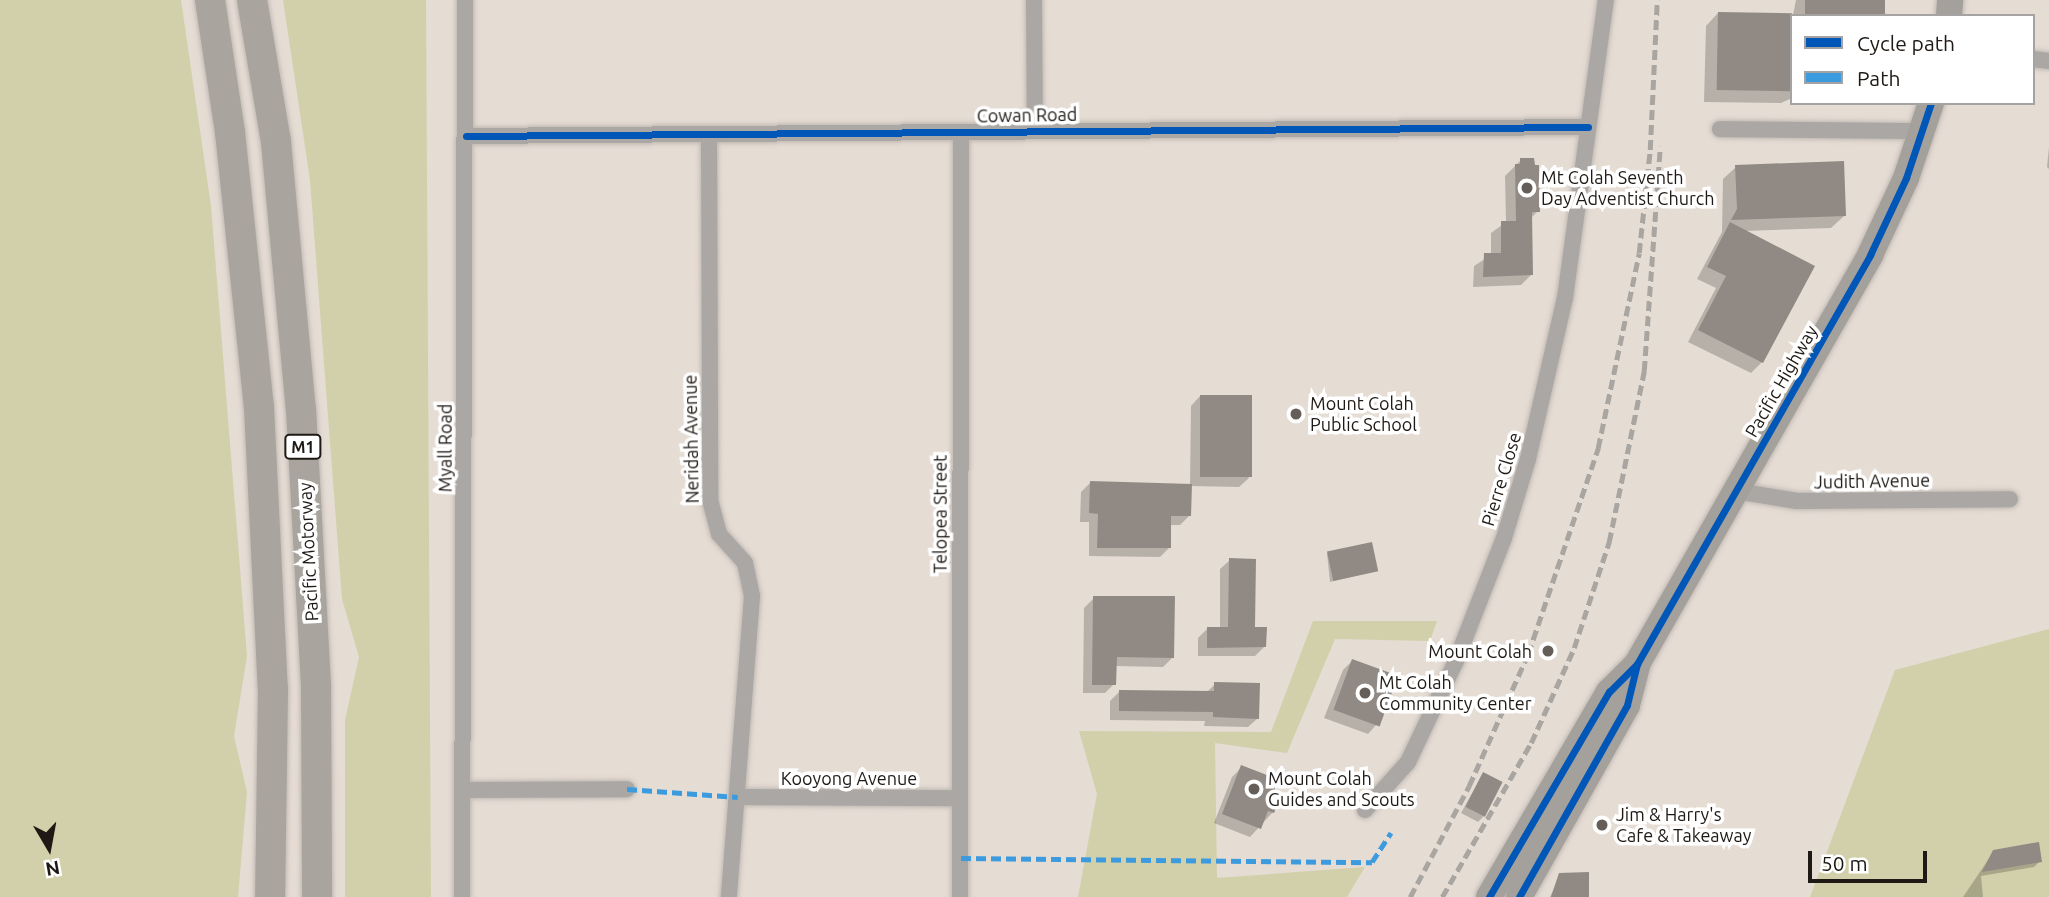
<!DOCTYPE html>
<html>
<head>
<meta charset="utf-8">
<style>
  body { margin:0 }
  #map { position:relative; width:2049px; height:897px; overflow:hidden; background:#e5dcd4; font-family:Ubuntu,sans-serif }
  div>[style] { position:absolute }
  .green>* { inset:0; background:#d1d0aa }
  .shadow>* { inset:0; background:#0003 }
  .building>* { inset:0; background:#908984; transform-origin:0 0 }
  .roads { filter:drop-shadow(0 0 2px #c0b9b3) drop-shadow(0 0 2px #c0b9b3) }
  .street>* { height:16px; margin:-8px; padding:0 8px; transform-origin:8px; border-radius:8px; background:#aaa7a4 }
  .primary>* { height:26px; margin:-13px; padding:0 13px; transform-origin:13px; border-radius:13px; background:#a4a09b }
  .highway>* { height:30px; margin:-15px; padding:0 15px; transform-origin:15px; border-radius:15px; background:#a9a59e }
  .rail>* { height:4.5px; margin-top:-2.25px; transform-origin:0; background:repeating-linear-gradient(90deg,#a9a5a1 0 10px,transparent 0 15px) }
  .quiet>* { height:5px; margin-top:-2.5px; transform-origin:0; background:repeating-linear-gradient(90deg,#3c9bdf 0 10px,transparent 0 15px) }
  .cycleway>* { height:7px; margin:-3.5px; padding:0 3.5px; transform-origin:3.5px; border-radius:3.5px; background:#0057b8 }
  .dots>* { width:19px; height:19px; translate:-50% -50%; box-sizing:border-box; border:4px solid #fff; border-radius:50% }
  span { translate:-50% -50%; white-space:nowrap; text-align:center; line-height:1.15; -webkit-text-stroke:7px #fff; paint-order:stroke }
  .shield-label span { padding:2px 5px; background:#fff; border:2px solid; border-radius:5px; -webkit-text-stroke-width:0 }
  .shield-label { font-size:16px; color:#1f1915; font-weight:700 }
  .street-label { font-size:18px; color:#1f1915 }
  .poi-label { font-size:18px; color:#1f1915 }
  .left { translate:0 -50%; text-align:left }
  .right { translate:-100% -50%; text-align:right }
  .legend { position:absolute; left:1790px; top:14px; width:245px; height:91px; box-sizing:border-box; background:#fff; border:2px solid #a5a3a1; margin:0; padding:9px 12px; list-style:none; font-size:21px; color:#1f1915 }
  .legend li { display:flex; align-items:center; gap:14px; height:35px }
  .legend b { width:35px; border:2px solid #a5a3a1 }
  .north { position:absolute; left:14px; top:813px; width:70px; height:70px; -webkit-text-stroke:5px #fff; paint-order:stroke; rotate:170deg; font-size:19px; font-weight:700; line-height:28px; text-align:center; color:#1f1915 }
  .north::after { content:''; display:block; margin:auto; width:24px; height:32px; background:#1f1915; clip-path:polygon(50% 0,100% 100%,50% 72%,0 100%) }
  .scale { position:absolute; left:1808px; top:851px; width:119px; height:32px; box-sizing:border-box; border:4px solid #1f1915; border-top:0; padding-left:9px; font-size:21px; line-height:24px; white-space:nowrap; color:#1f1915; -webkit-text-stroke:5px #fff; paint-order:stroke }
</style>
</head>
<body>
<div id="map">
  <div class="green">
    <i style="clip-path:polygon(0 0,181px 0,211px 206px,247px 656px,234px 736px,247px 792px,238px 897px,0 897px)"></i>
    <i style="clip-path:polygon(283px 0,426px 0,431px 897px,345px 897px,345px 720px,359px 657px,342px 599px,310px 180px)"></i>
    <i style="clip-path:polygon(1313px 621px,1437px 621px,1430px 641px,1335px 639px,1287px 753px,1215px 743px,1217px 878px,1365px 867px,1347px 897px,1078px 897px,1097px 794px,1079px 731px,1271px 732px)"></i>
    <i style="clip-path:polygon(2049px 629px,2049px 897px,1810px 897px,1895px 670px)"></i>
  </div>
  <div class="shadow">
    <i style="clip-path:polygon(1796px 0,1883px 0,1883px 16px,1792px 16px,1792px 98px,1781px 103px,1704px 102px,1706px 26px,1718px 13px,1793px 15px)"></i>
    <i style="clip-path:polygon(2049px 147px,2049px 169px,2047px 167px)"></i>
    <i style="clip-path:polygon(1521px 160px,1538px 211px,1530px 219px,1531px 275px,1521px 285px,1473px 287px,1474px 266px,1491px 255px,1491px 233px,1506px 222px,1505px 176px)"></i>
    <i style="clip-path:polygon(1736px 167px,1844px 216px,1831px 228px,1745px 231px,1762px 362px,1751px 373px,1688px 342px,1716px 288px,1697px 279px,1722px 232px,1723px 179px)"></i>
    <i style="clip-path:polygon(1200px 396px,1249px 478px,1239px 487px,1190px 486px,1189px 516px,1180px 525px,1169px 525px,1169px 548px,1160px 557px,1089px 556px,1089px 522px,1080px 522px,1081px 492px,1091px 482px,1190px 485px,1191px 406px)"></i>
    <i style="clip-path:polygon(1327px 553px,1376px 571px,1330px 582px)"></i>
    <i style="clip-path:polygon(1230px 560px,1253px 629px,1264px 647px,1255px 656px,1198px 656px,1198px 638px,1208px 628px,1220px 628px,1220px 569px)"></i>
    <i style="clip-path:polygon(1094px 598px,1173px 657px,1163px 667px,1115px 666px,1114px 684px,1105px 693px,1083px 693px,1084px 608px)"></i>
    <i style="clip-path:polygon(1352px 661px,1377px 724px,1368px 734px,1324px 718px,1343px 670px)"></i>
    <i style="clip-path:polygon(1215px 684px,1258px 718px,1248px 727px,1204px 726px,1205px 721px,1110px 720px,1110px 701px,1120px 691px,1206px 693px)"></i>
    <i style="clip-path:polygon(1242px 767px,1271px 799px,1273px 812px,1250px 837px,1214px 823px,1232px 777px)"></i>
    <i style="clip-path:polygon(1483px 774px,1484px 816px,1478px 822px,1461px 813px)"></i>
    <i style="clip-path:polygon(1994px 851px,2040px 861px,2034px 867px,1981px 876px,1983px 897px,1963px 897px)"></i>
    <i style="clip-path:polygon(1560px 875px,1587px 897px,1550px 897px)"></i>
  </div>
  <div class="building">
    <i style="left:1805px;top:0;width:80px;height:16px"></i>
    <i style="left:1718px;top:12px;width:74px;height:78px;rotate:1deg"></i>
    <i style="clip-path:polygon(1520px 158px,1534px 158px,1535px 165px,1539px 165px,1540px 212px,1532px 212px,1533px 275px,1483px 277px,1484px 253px,1501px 253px,1501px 221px,1516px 221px,1515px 164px,1520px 164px)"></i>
    <i style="clip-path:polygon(1844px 161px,1846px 216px,1731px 220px,1737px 209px,1735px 165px)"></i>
    <i style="clip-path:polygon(1730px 222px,1815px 266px,1763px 363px,1698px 330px,1726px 276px,1707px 267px)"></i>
    <i style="left:1200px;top:395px;width:52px;height:82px"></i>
    <i style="clip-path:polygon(1090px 481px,1192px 484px,1191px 516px,1171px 516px,1171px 548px,1097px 548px,1098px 514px,1089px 513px)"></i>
    <i style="left:1372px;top:542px;width:30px;height:46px;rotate:78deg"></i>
    <i style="clip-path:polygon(1229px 558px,1256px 559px,1255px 627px,1267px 627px,1266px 647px,1207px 648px,1207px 627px,1228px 627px)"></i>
    <i style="clip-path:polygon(1093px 596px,1175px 596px,1174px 658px,1117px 657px,1116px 685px,1092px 685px)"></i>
    <i style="left:1352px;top:659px;width:49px;height:54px;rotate:20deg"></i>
    <i style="clip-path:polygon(1214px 682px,1260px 683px,1259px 719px,1213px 717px,1213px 712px,1119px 711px,1119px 690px,1214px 691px)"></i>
    <i style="clip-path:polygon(1241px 765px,1280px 780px,1273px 798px,1279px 801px,1274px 813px,1268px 811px,1261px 829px,1222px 814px)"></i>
    <i style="left:1483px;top:772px;width:22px;height:39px;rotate:27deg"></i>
    <i style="clip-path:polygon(2039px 842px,2042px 862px,1982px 872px,1993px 850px)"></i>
    <i style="clip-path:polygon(1589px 872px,1589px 897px,1551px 897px,1559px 873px)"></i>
  </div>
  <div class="roads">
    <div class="street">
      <i style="left:1034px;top:0;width:130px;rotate:89.6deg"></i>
      <i style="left:2033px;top:59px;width:16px;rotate:7deg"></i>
      <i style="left:1720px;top:129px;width:203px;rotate:0.6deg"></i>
      <i style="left:709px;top:134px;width:366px;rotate:89.8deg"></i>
      <i style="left:710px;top:500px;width:35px;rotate:75deg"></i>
      <i style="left:719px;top:534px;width:39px;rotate:48deg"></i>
      <i style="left:745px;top:563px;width:34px;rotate:78deg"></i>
      <i style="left:752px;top:596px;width:302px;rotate:94.4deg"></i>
      <i style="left:466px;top:136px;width:1122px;rotate:-0.46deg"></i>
      <i style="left:1736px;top:491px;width:62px;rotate:9.3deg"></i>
      <i style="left:1797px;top:501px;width:213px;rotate:-0.5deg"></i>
      <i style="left:462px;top:790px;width:165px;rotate:-0.3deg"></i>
      <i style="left:738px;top:797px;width:221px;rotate:0.3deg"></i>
      <i style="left:1365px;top:810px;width:64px;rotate:-48.1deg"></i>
      <i style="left:1408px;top:762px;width:112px;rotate:-64.6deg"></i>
      <i style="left:1456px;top:661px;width:132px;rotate:-68.7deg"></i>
      <i style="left:1504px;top:538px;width:83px;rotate:-73.1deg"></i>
      <i style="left:1528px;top:459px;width:165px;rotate:-77.1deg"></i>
      <i style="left:1565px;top:298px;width:301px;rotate:-82.2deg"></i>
      <i style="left:462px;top:897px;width:897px;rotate:-89.81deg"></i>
      <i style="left:960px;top:897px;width:765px;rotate:-89.93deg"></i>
    </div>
    <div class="primary">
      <i style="left:1949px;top:16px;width:16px;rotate:-86deg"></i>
      <i style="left:1489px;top:897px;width:238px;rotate:-59.7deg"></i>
      <i style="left:1609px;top:692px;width:40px;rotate:-45deg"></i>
      <i style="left:1637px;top:664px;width:471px;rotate:-60.3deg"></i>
      <i style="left:1870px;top:255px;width:85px;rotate:-64.9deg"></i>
      <i style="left:1906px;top:178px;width:79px;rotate:-71.6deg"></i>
      <i style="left:1519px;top:897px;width:220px;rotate:-60.6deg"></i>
      <i style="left:1627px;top:705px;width:40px;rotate:-75.6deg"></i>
    </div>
    <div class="highway">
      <i style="left:210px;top:0;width:134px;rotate:81.4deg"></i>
      <i style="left:230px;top:132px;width:277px;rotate:84deg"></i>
      <i style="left:259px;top:407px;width:282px;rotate:87.2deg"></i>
      <i style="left:273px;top:689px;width:208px;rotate:90.8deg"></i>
      <i style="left:252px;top:0;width:144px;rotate:80.4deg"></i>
      <i style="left:276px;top:142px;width:268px;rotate:84.7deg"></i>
      <i style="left:301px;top:409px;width:279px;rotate:86.9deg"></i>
      <i style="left:316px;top:688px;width:209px;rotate:89.7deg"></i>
    </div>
  </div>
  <div class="rail">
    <i style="left:1410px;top:897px;width:126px;rotate:-62deg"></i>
    <i style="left:1469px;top:786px;width:145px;rotate:-65.9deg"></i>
    <i style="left:1528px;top:654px;width:218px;rotate:-71.2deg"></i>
    <i style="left:1598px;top:448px;width:199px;rotate:-78.1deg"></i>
    <i style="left:1639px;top:253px;width:104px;rotate:-83.9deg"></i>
    <i style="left:1650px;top:150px;width:150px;rotate:-87.3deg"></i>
    <i style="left:1442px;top:897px;width:178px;rotate:-60deg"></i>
    <i style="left:1531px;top:743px;width:104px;rotate:-65.6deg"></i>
    <i style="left:1574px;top:648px;width:112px;rotate:-71.7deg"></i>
    <i style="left:1609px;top:542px;width:175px;rotate:-78.4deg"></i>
    <i style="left:1644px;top:371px;width:225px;rotate:-85.9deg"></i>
  </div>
  <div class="quiet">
    <i style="left:627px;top:789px;width:111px;rotate:4.1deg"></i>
    <i style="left:961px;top:858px;width:411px;rotate:0.6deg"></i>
    <i style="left:1372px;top:862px;width:35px;rotate:-57deg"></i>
  </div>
  <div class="cycleway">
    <i style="left:466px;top:136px;width:1122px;rotate:-0.46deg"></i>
    <i style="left:1489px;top:897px;width:238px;rotate:-59.7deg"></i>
    <i style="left:1609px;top:692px;width:40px;rotate:-45deg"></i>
    <i style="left:1637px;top:664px;width:471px;rotate:-60.3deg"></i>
    <i style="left:1870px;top:255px;width:85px;rotate:-64.9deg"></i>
    <i style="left:1906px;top:178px;width:79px;rotate:-71.6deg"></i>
    <i style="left:1519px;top:897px;width:220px;rotate:-60.6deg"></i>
    <i style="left:1627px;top:705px;width:42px;rotate:-76.3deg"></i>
  </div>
  <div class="dots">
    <i style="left:1527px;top:188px;background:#645d58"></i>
    <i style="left:1296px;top:414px;background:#645d58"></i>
    <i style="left:1548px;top:651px;background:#645d58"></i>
    <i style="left:1365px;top:693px;background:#645d58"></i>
    <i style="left:1254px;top:789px;background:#645d58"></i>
    <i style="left:1602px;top:825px;background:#645d58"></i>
  </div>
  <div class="shield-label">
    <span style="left:303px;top:447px">M1</span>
  </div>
  <div class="street-label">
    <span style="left:1027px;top:115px;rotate:-1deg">Cowan Road</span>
    <span style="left:1781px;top:381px;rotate:-60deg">Pacific Highway</span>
    <span style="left:691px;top:439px;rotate:-91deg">Neridah Avenue</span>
    <span style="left:445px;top:448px;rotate:-90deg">Myall Road</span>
    <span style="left:1501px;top:479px;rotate:-73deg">Pierre Close</span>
    <span style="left:1872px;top:481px;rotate:-1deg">Judith Avenue</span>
    <span style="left:940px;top:514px;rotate:-90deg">Telopea Street</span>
    <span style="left:308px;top:552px;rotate:-93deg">Pacific Motorway</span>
    <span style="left:849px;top:778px">Kooyong Avenue</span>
  </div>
  <div class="poi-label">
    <span class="left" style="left:1541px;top:188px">Mt Colah Seventh<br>Day Adventist Church</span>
    <span class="left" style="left:1310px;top:414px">Mount Colah<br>Public School</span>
    <span class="right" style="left:1532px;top:651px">Mount Colah</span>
    <span class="left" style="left:1379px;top:693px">Mt Colah<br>Community Center</span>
    <span class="left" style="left:1268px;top:789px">Mount Colah<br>Guides and Scouts</span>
    <span class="left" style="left:1616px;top:825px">Jim &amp; Harry's<br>Cafe &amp; Takeaway</span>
  </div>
  <ul class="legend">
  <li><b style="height:9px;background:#0057b8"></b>Cycle path</li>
  <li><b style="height:9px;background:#3c9bdf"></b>Path</li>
  </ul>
  <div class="north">N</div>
  <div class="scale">50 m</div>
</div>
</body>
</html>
